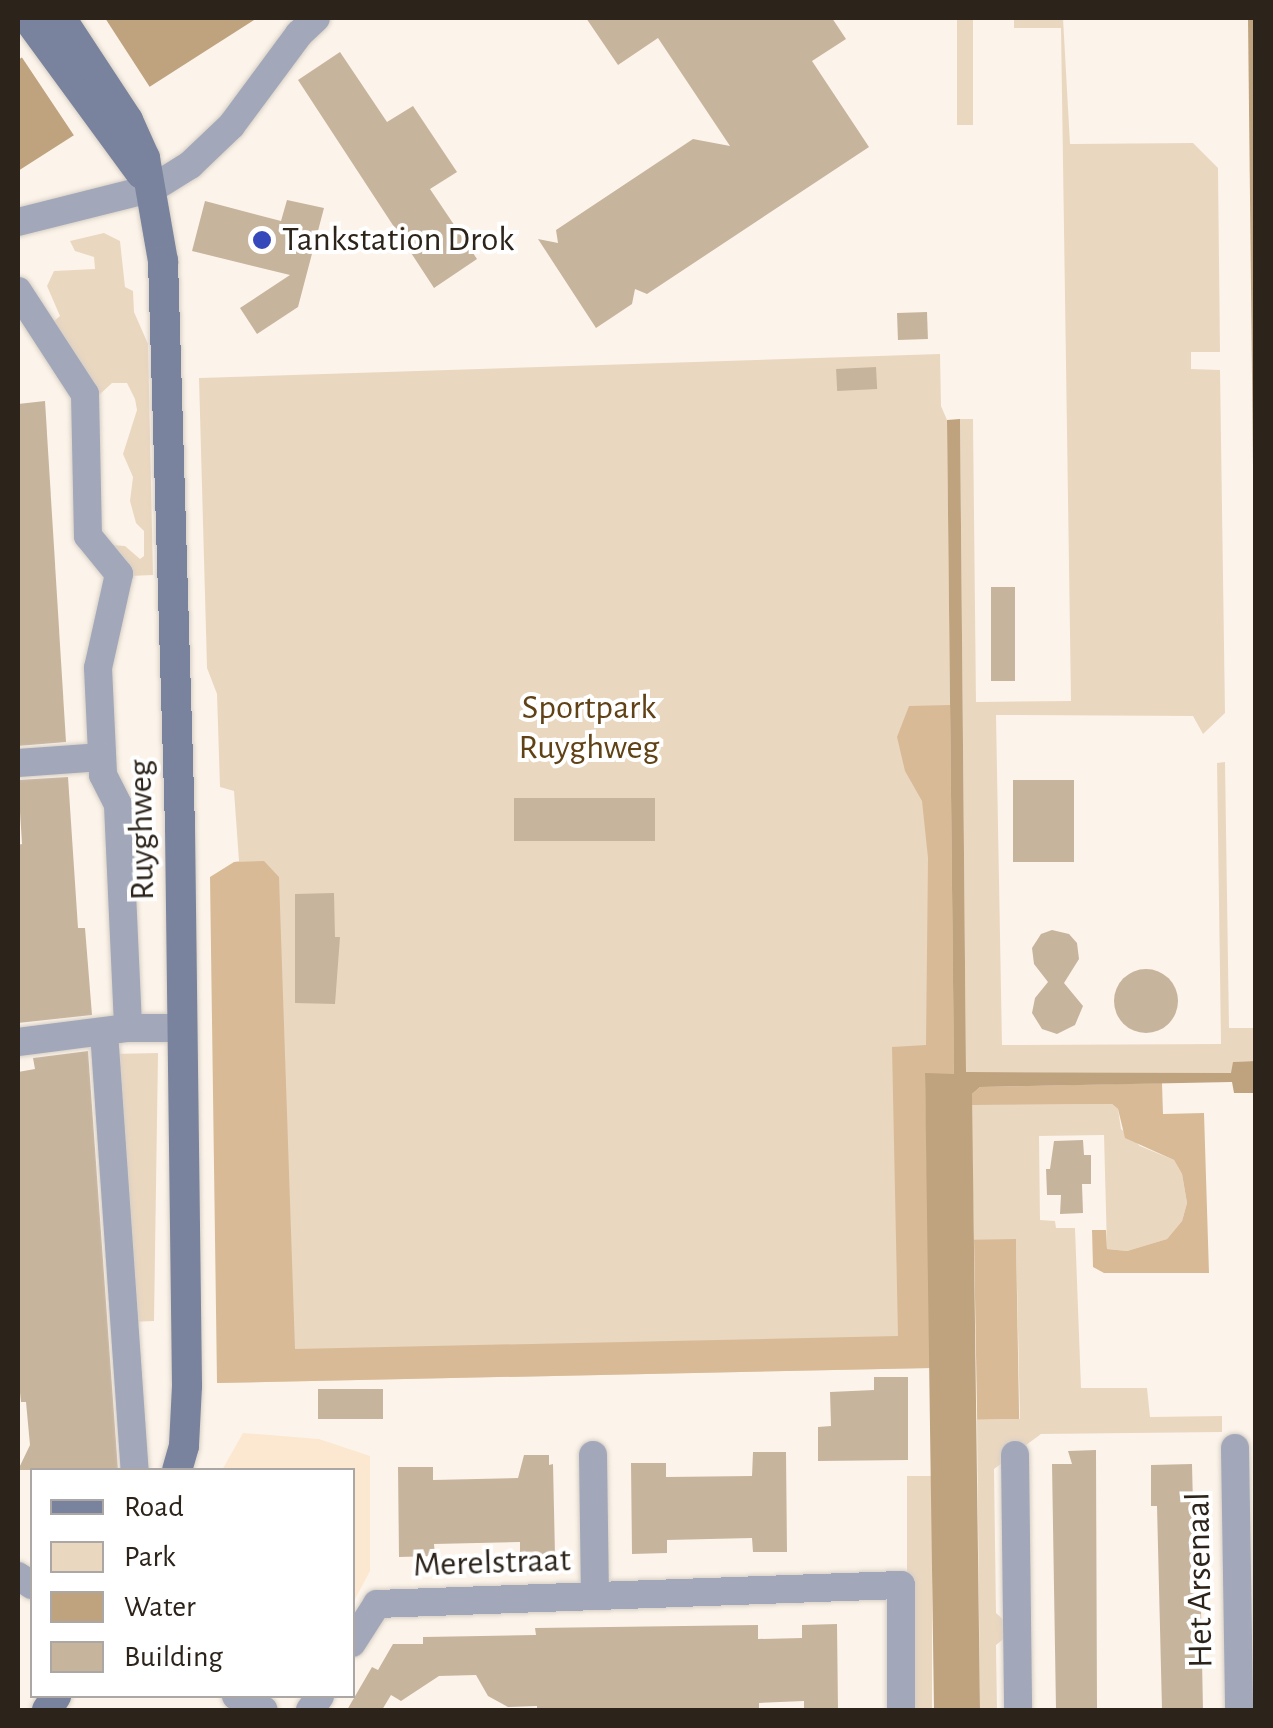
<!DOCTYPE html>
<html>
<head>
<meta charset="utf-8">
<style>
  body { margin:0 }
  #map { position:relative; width:1273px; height:1728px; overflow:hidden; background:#fcf4ea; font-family:"Alegreya Sans",sans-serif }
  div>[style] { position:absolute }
  .built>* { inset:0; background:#fce8d0 }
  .green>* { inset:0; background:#ead7c0; transform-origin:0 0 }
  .forest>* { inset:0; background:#d8bb96; transform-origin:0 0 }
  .water>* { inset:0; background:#bfa27e }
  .pier>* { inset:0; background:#fcf4ea }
  .building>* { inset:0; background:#c7b49d; transform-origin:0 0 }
  .round { border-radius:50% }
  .roads { filter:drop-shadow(0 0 2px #d7cfc5) drop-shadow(0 0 2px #d7cfc5) }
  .street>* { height:28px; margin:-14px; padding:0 14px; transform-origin:14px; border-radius:14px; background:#a2a8ba }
  .secondary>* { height:30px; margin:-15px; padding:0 15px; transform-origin:15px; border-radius:15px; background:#7a839d }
  .dots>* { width:28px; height:28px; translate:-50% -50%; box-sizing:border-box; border:5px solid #fff; border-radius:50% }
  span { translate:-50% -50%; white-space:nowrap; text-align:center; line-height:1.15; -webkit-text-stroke:8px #fff; paint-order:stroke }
  .poi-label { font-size:35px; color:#2c241b }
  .left { translate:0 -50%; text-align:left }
  .park-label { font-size:35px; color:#604216 }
  .street-label { font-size:35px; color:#2c241b }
  .frame { position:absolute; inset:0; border:20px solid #2c241b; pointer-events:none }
  .legend { position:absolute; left:30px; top:1468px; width:325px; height:230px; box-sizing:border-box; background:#fff; border:2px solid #aba7a4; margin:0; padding:12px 18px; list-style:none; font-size:30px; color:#2c241b }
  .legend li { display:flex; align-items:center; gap:20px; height:50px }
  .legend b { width:50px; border:2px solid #aba7a4 }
</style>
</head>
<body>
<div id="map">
  <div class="built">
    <i style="clip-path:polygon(243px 1433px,319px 1439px,370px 1456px,370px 1571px,353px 1603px,352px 1470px,222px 1470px)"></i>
  </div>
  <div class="green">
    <i style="left:957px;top:18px;width:16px;height:107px"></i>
    <i style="clip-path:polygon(1014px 18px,1063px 18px,1070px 144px,1193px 143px,1218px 168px,1220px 352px,1191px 352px,1191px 369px,1220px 370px,1225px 713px,1203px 734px,1193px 716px,996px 715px,1002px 1045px,1221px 1044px,1217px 763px,1225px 762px,1229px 1028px,1256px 1028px,1255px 1061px,1234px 1062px,1232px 1073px,966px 1072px,960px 419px,973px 419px,976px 702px,1071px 701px,1061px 28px,1014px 28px)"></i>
    <i style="clip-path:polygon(104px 233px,120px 241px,125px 287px,133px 291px,134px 312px,148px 344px,153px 575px,130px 576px,126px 560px,111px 545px,125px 546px,140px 559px,144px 556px,144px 531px,136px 523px,130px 501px,133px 477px,123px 454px,137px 410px,135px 399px,127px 383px,112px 383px,99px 395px,52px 323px,60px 316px,47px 286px,54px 271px,95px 269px,94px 257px,75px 251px,70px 241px)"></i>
    <i style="clip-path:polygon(940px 354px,941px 406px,947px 420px,954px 1064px,925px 1073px,931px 1368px,217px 1383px,234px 862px,239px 861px,234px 791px,220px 787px,217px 694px,207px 668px,199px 378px)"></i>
    <i style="clip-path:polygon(158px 1053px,154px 1321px,130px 1322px,111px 1054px)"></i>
    <i style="clip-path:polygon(1112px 1104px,1118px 1109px,1121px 1129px,1140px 1146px,1174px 1160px,1182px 1174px,1187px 1203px,1182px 1221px,1167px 1239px,1127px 1251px,1107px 1249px,1104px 1135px,1039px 1136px,1040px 1220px,1055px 1221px,1056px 1228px,1075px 1228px,1081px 1388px,1147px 1388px,1150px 1417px,1222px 1416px,1222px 1432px,1041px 1434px,994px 1469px,996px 1613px,1006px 1622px,1007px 1636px,996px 1645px,997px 1710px,980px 1710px,977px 1420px,1020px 1419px,1016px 1240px,974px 1240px,971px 1105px)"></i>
    <i style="left:907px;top:1476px;width:25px;height:234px"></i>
  </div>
  <div class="forest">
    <i style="clip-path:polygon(950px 705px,954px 1074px,925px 1074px,931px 1368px,217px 1383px,210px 877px,234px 862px,264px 861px,279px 877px,295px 1349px,898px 1336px,892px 1047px,926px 1045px,928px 858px,922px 801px,905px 771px,897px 737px,909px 706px)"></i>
    <i style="clip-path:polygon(1162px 1083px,1163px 1114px,1204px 1113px,1209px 1273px,1104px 1273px,1093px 1267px,1092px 1230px,1106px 1230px,1107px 1249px,1127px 1251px,1167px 1239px,1182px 1221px,1187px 1203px,1182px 1174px,1174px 1160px,1125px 1138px,1118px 1109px,1112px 1104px,971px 1105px,972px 1094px,980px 1087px)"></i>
    <i style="left:1016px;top:1239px;width:180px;height:42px;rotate:89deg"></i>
  </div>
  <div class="water">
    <i style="clip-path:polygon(81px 18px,257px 18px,18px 171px,18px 60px)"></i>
    <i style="clip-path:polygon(1248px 18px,1256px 18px,1255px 645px)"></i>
    <i style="clip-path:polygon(960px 419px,966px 1072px,1231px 1073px,1233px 1062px,1255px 1061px,1256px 1093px,1234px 1093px,1232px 1082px,980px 1087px,972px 1094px,980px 1710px,934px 1710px,925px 1073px,954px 1074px,947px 420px)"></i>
  </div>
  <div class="pier">
    <i style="clip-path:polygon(79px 18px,105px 18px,153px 92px,77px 140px,21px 56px)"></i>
  </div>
  <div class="building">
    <i style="clip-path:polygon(586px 18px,832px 18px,846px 39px,812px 61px,869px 147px,647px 294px,635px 289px,632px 304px,596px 328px,538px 239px,558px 243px,556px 230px,693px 139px,730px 146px,658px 38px,618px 65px)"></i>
    <i style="clip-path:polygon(340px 52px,387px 122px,413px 106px,457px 172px,430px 189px,477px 259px,434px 288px,298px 80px)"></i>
    <i style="clip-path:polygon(287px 200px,324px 208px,298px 307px,257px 334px,240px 308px,290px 275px,192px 251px,205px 201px,281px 221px)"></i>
    <i style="left:927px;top:312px;width:27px;height:30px;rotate:88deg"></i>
    <i style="left:876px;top:367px;width:22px;height:40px;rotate:87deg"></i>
    <i style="clip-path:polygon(45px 401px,66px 742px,18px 746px,18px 404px)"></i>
    <i style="left:991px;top:587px;width:24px;height:94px"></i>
    <i style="clip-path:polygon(68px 777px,78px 928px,85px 928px,92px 1015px,18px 1023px,18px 845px,22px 844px,18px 780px)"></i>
    <i style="left:1013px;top:780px;width:61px;height:82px"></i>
    <i style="left:655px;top:798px;width:43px;height:141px;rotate:90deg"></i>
    <i style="clip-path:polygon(334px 893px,335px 937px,340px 937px,335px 1004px,295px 1003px,295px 894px)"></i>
    <i style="clip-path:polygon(1052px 930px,1069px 934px,1077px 943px,1079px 959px,1064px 983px,1083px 1006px,1075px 1025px,1057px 1034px,1042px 1029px,1032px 1013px,1035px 998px,1048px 982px,1034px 964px,1032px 948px,1041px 934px)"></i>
    <i class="round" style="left:1114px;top:969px;width:64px;height:64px"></i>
    <i style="clip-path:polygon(88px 1051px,118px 1470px,18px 1470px,30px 1445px,26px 1402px,21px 1402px,18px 1373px,18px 1072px,35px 1069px,33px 1058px)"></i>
    <i style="clip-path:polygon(1083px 1140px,1084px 1155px,1091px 1155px,1091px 1184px,1082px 1184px,1083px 1213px,1060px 1214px,1061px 1195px,1047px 1195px,1046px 1169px,1050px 1169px,1054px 1141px)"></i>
    <i style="clip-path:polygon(874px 1377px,908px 1377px,908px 1460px,818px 1461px,818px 1427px,831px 1426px,830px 1392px,874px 1390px)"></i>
    <i style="left:383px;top:1389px;width:30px;height:65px;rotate:90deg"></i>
    <i style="clip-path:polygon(1096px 1450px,1097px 1710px,1056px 1710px,1052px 1464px,1072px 1464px,1068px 1451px)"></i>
    <i style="clip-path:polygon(753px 1452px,786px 1452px,787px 1552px,753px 1552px,752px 1538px,667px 1540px,667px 1553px,632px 1554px,631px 1463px,666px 1463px,666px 1477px,752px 1476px)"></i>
    <i style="clip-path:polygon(524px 1455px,549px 1455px,549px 1465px,553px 1464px,555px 1555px,520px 1555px,520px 1542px,434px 1544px,435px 1556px,399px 1557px,398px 1467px,433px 1467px,433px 1480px,518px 1478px)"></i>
    <i style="clip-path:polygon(1192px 1464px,1193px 1505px,1199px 1505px,1203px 1710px,1162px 1710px,1157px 1506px,1151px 1506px,1151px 1465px)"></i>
    <i style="clip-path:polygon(837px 1624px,838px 1710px,804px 1710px,804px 1701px,759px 1703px,759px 1710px,537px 1710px,537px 1706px,508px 1707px,488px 1696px,476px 1675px,439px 1676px,401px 1701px,391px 1695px,382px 1710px,347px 1710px,372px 1667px,378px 1670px,393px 1644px,423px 1644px,423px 1637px,536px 1635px,535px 1628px,758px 1625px,758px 1639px,802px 1638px,802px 1625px)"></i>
  </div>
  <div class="roads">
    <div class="street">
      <i style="left:18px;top:222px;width:139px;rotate:-14.1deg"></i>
      <i style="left:153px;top:188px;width:44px;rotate:-31.9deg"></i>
      <i style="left:190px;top:165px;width:57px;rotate:-43.6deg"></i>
      <i style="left:231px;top:126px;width:114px;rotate:-53.5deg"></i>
      <i style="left:299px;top:34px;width:23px;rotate:-43deg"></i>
      <i style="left:18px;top:291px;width:123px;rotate:57deg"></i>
      <i style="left:85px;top:394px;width:142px;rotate:88.8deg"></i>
      <i style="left:88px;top:536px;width:49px;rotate:50.8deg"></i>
      <i style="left:119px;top:574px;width:96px;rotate:102.6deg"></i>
      <i style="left:98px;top:668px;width:107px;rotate:87.3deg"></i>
      <i style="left:103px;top:775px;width:34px;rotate:63deg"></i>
      <i style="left:118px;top:805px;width:223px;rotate:87.4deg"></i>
      <i style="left:18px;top:763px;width:84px;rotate:-4.1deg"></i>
      <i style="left:104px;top:1032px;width:439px;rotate:86deg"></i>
      <i style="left:18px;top:1042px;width:111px;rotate:-7.3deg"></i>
      <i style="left:128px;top:1028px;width:53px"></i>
      <i style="left:1235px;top:1448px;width:262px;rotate:89.1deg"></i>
      <i style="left:593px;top:1455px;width:141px;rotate:89.2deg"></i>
      <i style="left:1015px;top:1455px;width:255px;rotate:89.3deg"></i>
      <i style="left:18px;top:1576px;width:17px;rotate:33deg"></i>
      <i style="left:352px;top:1643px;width:46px;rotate:-57.3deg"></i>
      <i style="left:377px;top:1604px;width:524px;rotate:-2.08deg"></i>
      <i style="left:901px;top:1585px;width:125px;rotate:90deg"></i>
      <i style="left:236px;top:1696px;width:31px;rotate:27deg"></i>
      <i style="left:310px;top:1710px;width:17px;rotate:-54deg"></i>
    </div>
    <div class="secondary">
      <i style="left:27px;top:18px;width:193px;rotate:53.8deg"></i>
      <i style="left:61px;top:18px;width:122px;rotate:56.7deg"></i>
      <i style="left:128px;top:120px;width:42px;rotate:65.9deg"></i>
      <i style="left:145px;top:158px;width:105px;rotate:80.1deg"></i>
      <i style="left:163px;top:261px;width:567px;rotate:88.28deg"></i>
      <i style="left:180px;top:828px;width:558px;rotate:89.28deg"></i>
      <i style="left:187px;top:1386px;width:60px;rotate:92.9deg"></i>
      <i style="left:184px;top:1446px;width:25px;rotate:106deg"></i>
      <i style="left:47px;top:1710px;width:17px;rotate:-57deg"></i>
    </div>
  </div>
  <div class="dots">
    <i style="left:262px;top:240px;background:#3549bb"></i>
  </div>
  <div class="poi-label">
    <span class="left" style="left:282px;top:240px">Tankstation Drok</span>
  </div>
  <div class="park-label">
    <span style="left:589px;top:728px">Sportpark<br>Ruyghweg</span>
  </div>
  <div class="street-label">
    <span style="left:142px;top:830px;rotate:-91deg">Ruyghweg</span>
    <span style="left:492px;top:1563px;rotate:-2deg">Merelstraat</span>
    <span style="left:1200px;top:1580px;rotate:-91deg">Het Arsenaal</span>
  </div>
  <div class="frame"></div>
  <ul class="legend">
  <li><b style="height:12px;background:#7a839d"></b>Road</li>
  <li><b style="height:28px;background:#ead7c0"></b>Park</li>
  <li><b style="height:28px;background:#bfa27e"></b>Water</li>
  <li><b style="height:28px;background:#c7b49d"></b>Building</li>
  </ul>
</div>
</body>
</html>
